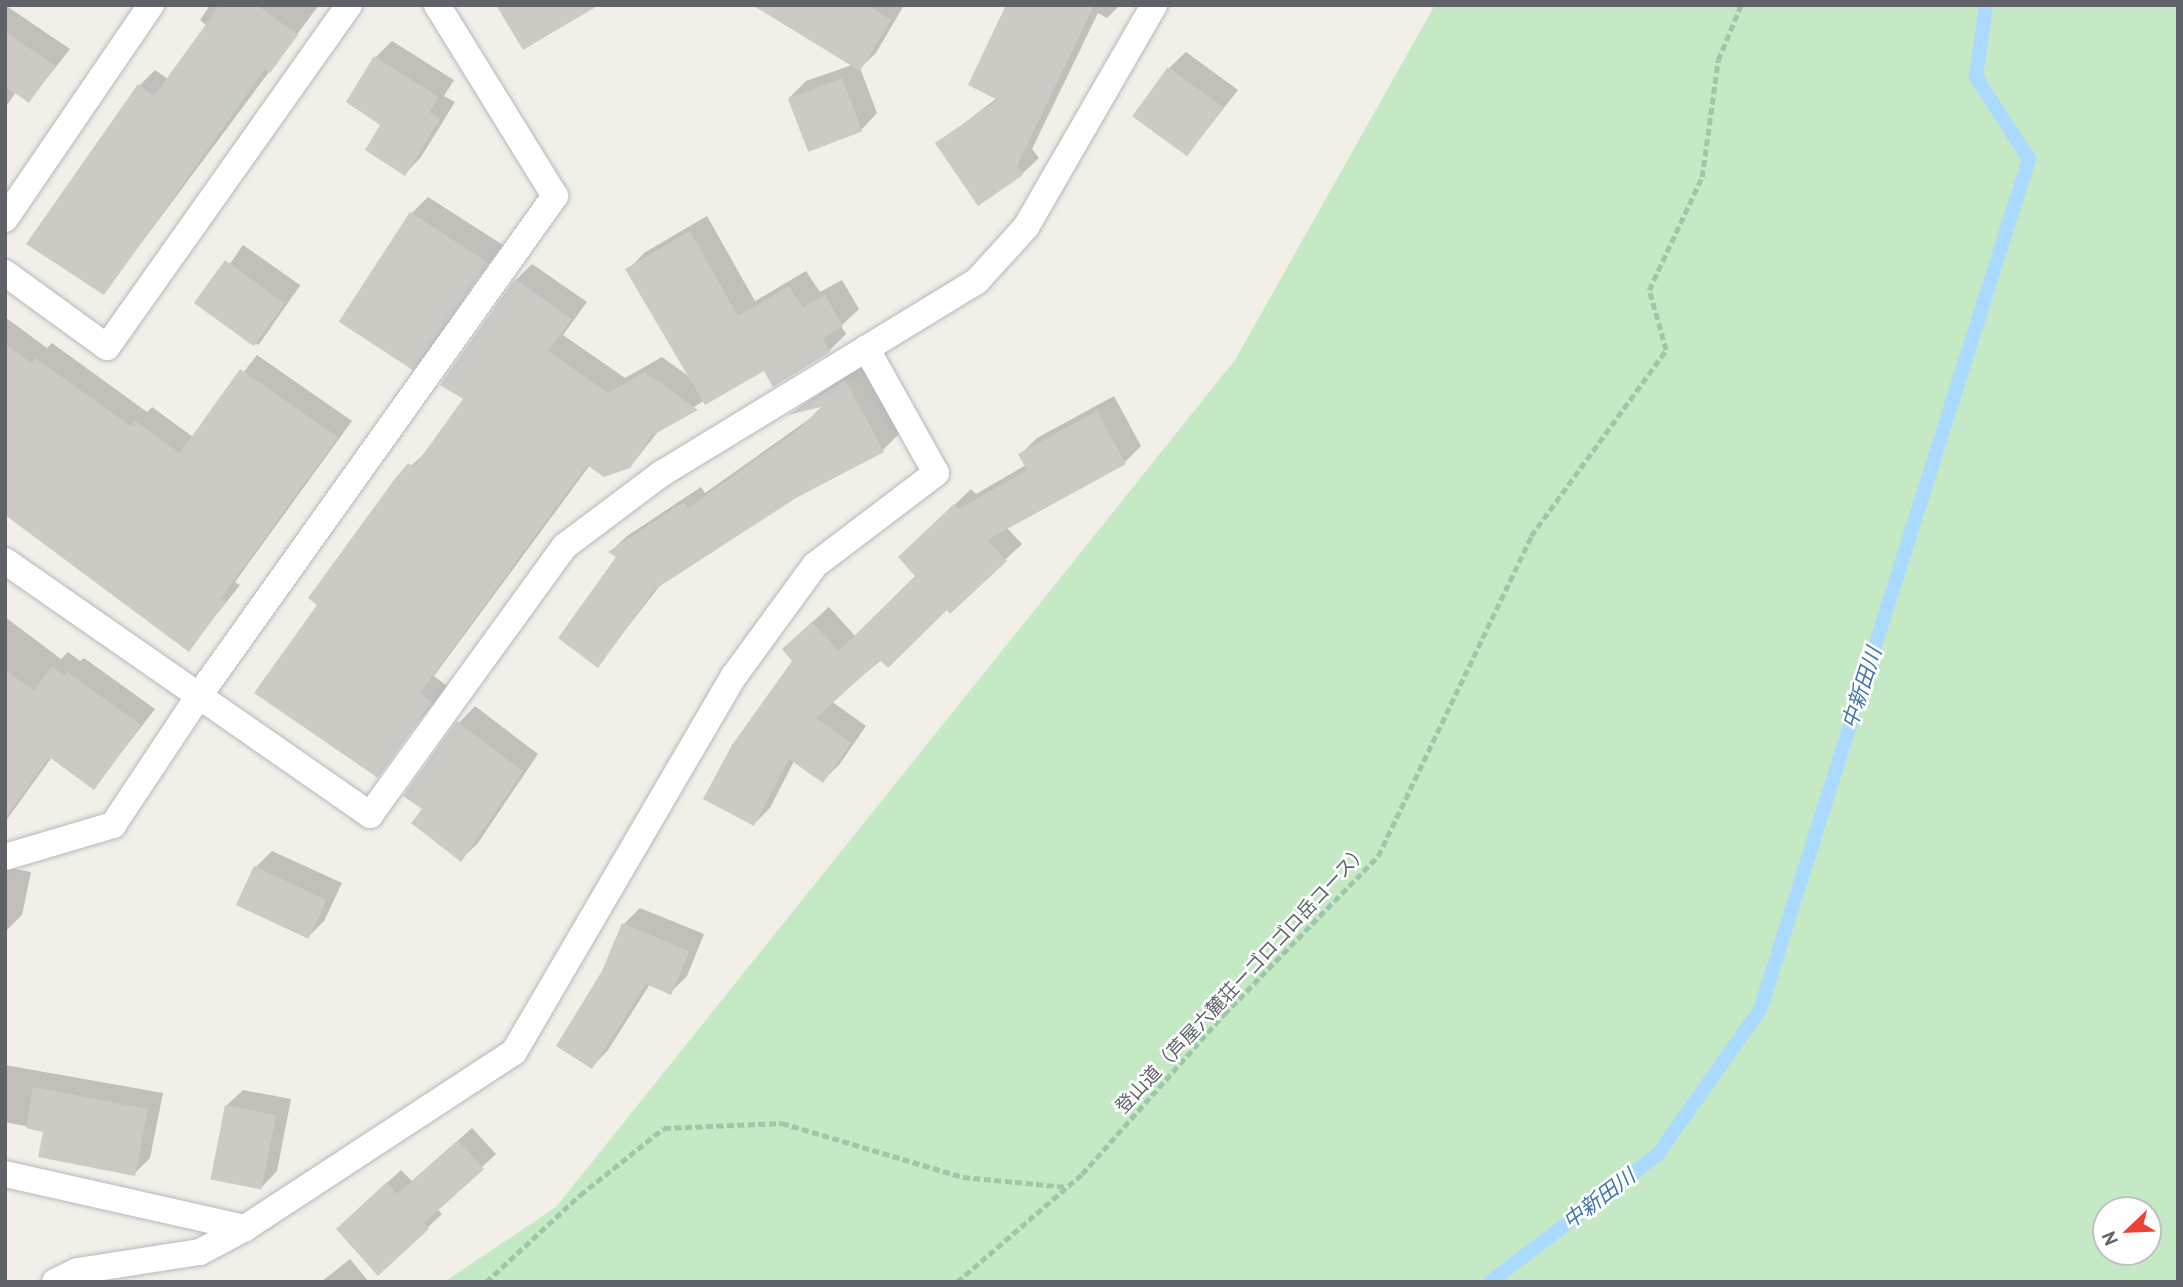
<!DOCTYPE html>
<html>
<head>
<meta charset="utf-8">
<style>
  body { margin:0 }
  #map { position:relative; width:2183px; height:1287px; overflow:hidden; background:#f1efe8; font-family:"PT Sans","Noto Sans JP",sans-serif }
  div>[style] { position:absolute }
  .green>* { inset:0; background:#c5e8c5 }
  .shadow>* { inset:0; background:#0003; transform-origin:0 0 }
  .stream>* { height:14px; margin:-7px; padding:0 7px; transform-origin:7px; border-radius:7px; background:#aadaff }
  .building>* { inset:0; background:#cccac5; transform-origin:0 0 }
  .path>* { height:4.5px; margin-top:-2.25px; transform-origin:0; background:repeating-linear-gradient(90deg,#9cc7a9 0 7px,transparent 0 10.5px) }
  .roads { filter:drop-shadow(0 0 2px #b5b8bc) drop-shadow(0 0 2px #b5b8bc) }
  .lane>* { height:26px; margin:-13px; padding:0 13px; transform-origin:13px; border-radius:13px; background:#fff }
  span { translate:-50% -50%; white-space:nowrap; text-align:center; line-height:1.15; -webkit-text-stroke:5px #fff; paint-order:stroke }
  .street-label { font-size:19px; color:#5f6368 }
  .water-label { font-size:21px; color:#4174aa; font-style:italic }
  .frame { position:absolute; inset:0; border:7px solid #5f6368; pointer-events:none }
  .north { position:absolute; left:2092px; top:1196px; width:70px; height:70px; box-sizing:border-box; background:#fff; border:2px solid #bfc1c3; border-radius:50%; rotate:247deg; font-size:19px; font-weight:700; line-height:28px; text-align:center; color:#5f6368 }
  .north::after { content:''; display:block; margin:auto; width:24px; height:32px; background:#ea4335; clip-path:polygon(50% 0,100% 100%,50% 72%,0 100%) }
</style>
</head>
<body>
<div id="map">
  <div class="green">
    <i style="clip-path:polygon(evenodd,1435px 5px,2178px 5px,2178px 1282px,444px 1282px,556px 1207px,1235px 360px,1435px 5px,2106px 1210px,2148px 1210px,2148px 1252px,2106px 1252px,2106px 1210px)"></i>
  </div>
  <div class="shadow">
    <i style="clip-path:polygon(5px 5px,70px 49px,29px 101px,16px 92px,5px 108px)"></i>
    <i style="clip-path:polygon(210px 5px,319px 5px,104px 293px,140px 85px,155px 70px,168px 79px,207px 26px,200px 20px)"></i>
    <i style="clip-path:polygon(804px 5px,904px 5px,876px 53px,860px 68px,877px 113px,861px 130px,789px 98px,806px 81px,852px 65px)"></i>
    <i style="clip-path:polygon(1008px 5px,1120px 5px,1107px 18px,1098px 13px,1032px 149px,1039px 158px,1022px 174px,937px 144px,997px 98px)"></i>
    <i style="clip-path:polygon(392px 41px,454px 80px,444px 96px,455px 102px,421px 157px,405px 174px,383px 124px,348px 102px,376px 57px)"></i>
    <i style="clip-path:polygon(1186px 52px,1238px 90px,1187px 155px,1169px 68px)"></i>
    <i style="clip-path:polygon(428px 197px,503px 245px,413px 366px,411px 214px)"></i>
    <i style="clip-path:polygon(707px 216px,755px 301px,806px 271px,820px 292px,842px 280px,859px 309px,841px 326px,846px 334px,829px 351px,774px 385px,765px 369px,705px 400px,660px 429px,630px 467px,590px 465px,434px 676px,447px 686px,377px 775px,319px 604px,395px 481px,428px 450px,465px 398px,516px 280px,532px 264px,587px 302px,563px 335px,625px 378px,662px 357px,691px 378px,628px 270px,644px 253px)"></i>
    <i style="left:243px;top:245px;width:70px;height:73px;rotate:35deg"></i>
    <i style="clip-path:polygon(5px 317px,47px 348px,52px 343px,147px 412px,152px 407px,193px 437px,257px 355px,352px 421px,235px 582px,240px 585px,189px 649px,5px 513px)"></i>
    <i style="clip-path:polygon(862px 365px,899px 434px,883px 450px,796px 497px,662px 583px,598px 665px,619px 556px,611px 551px,627px 536px,701px 487px,705px 493px,815px 415px,826px 404px,793px 412px)"></i>
    <i style="clip-path:polygon(1114px 396px,1141px 446px,1125px 462px,1006px 527px,1022px 544px,1005px 560px,831px 701px,866px 726px,839px 765px,822px 781px,794px 761px,770px 808px,754px 824px,800px 633px,829px 607px,856px 637px,918px 576px,917px 541px,971px 489px,976px 494px,1026px 465px,1020px 455px,1037px 438px)"></i>
    <i style="clip-path:polygon(5px 617px,61px 659px,68px 652px,80px 661px,84px 658px,155px 709px,94px 788px,52px 757px,5px 822px)"></i>
    <i style="clip-path:polygon(475px 706px,538px 754px,478px 843px,461px 859px,424px 809px,459px 723px)"></i>
    <i style="clip-path:polygon(272px 851px,342px 883px,324px 921px,308px 937px,256px 867px)"></i>
    <i style="clip-path:polygon(5px 867px,31px 872px,22px 915px,7px 930px)"></i>
    <i style="clip-path:polygon(640px 908px,704px 934px,687px 976px,670px 993px,650px 984px,608px 1050px,592px 1067px,604px 972px,624px 924px)"></i>
    <i style="clip-path:polygon(5px 1065px,163px 1093px,150px 1158px,134px 1174px,45px 1130px,5px 1122px)"></i>
    <i style="clip-path:polygon(243px 1090px,291px 1099px,277px 1171px,261px 1188px,226px 1106px)"></i>
    <i style="clip-path:polygon(472px 1128px,496px 1154px,437px 1209px,442px 1214px,378px 1274px,352px 1215px,401px 1170px,412px 1181px)"></i>
    <i style="clip-path:polygon(350px 1259px,369px 1282px,321px 1282px)"></i>
  </div>
  <div class="stream">
    <i style="left:1490px;top:1282px;width:211px;rotate:-37.3deg"></i>
    <i style="left:1658px;top:1154px;width:176px;rotate:-54.7deg"></i>
    <i style="left:1760px;top:1010px;width:893px;rotate:-72.46deg"></i>
    <i style="left:2029px;top:159px;width:98px;rotate:-122.9deg"></i>
    <i style="left:1976px;top:77px;width:73px;rotate:-82.1deg"></i>
  </div>
  <div class="building">
    <i style="clip-path:polygon(220px 5px,257px 5px,298px 35px,270px 73px,265px 69px,104px 295px,26px 244px,138px 84px,154px 96px)"></i>
    <i style="clip-path:polygon(496px 5px,599px 5px,523px 50px)"></i>
    <i style="clip-path:polygon(752px 5px,867px 5px,891px 20px,860px 71px)"></i>
    <i style="clip-path:polygon(1006px 5px,1094px 5px,1017px 166px,1023px 175px,978px 206px,935px 143px,998px 100px,968px 85px)"></i>
    <i style="clip-path:polygon(5px 31px,55px 66px,29px 103px,5px 86px)"></i>
    <i style="clip-path:polygon(374px 56px,439px 97px,429px 112px,440px 119px,405px 176px,365px 150px,380px 125px,346px 102px)"></i>
    <i style="left:1168px;top:67px;width:68px;height:61px;rotate:36deg"></i>
    <i style="left:842px;top:78px;width:57px;height:58px;rotate:69deg"></i>
    <i style="left:410px;top:212px;width:93px;height:131px;rotate:33deg"></i>
    <i style="clip-path:polygon(690px 231px,738px 316px,789px 286px,803px 308px,825px 295px,843px 326px,823px 338px,830px 352px,773px 387px,764px 371px,705px 405px,625px 269px)"></i>
    <i style="left:225px;top:260px;width:74px;height:53px;rotate:36deg"></i>
    <i style="clip-path:polygon(515px 279px,572px 319px,548px 351px,608px 393px,645px 372px,698px 410px,651px 436px,630px 468px,604px 477px,587px 465px,420px 693px,432px 702px,378px 778px,254px 693px,317px 605px,308px 598px,394px 480px,408px 463px,414px 467px,463px 399px,440px 385px)"></i>
    <i style="clip-path:polygon(5px 344px,32px 363px,35px 358px,131px 426px,135px 421px,180px 453px,240px 369px,338px 437px,221px 598px,226px 601px,189px 652px,5px 515px)"></i>
    <i style="clip-path:polygon(845px 380px,884px 452px,796px 498px,654px 590px,598px 668px,558px 638px,616px 557px,608px 552px,684px 502px,688px 508px,797px 431px,821px 407px,788px 415px)"></i>
    <i style="clip-path:polygon(1097px 411px,1126px 464px,987px 540px,1007px 561px,950px 614px,947px 610px,888px 668px,880px 660px,816px 718px,851px 743px,823px 783px,789px 759px,754px 826px,703px 799px,732px 745px,792px 661px,782px 649px,812px 622px,839px 651px,915px 576px,898px 557px,954px 504px,959px 509px,1027px 470px,1018px 454px)"></i>
    <i style="clip-path:polygon(52px 666px,64px 676px,67px 672px,141px 725px,94px 790px,49px 757px,5px 819px,5px 670px,34px 691px)"></i>
    <i style="clip-path:polygon(457px 721px,523px 771px,461px 862px,411px 823px,422px 809px,403px 796px)"></i>
    <i style="left:254px;top:866px;width:80px;height:43px;rotate:25deg"></i>
    <i style="clip-path:polygon(622px 923px,689px 951px,671px 995px,646px 984px,592px 1069px,556px 1046px,602px 971px)"></i>
    <i style="clip-path:polygon(33px 1087px,148px 1109px,135px 1176px,38px 1157px,43px 1132px,26px 1128px)"></i>
    <i style="left:225px;top:1105px;width:52px;height:76px;rotate:11deg"></i>
    <i style="clip-path:polygon(458px 1140px,484px 1169px,424px 1223px,429px 1229px,378px 1276px,336px 1229px,387px 1182px,397px 1194px)"></i>
  </div>
  <div class="path">
    <i style="left:486px;top:1282px;width:128px;rotate:-42.8deg"></i>
    <i style="left:580px;top:1195px;width:107px;rotate:-38.6deg"></i>
    <i style="left:664px;top:1128px;width:118px;rotate:-2.4deg"></i>
    <i style="left:782px;top:1123px;width:189px;rotate:16.6deg"></i>
    <i style="left:963px;top:1177px;width:103px;rotate:5.5deg"></i>
    <i style="left:957px;top:1282px;width:165px;rotate:-40.8deg"></i>
    <i style="left:1082px;top:1174px;width:214px;rotate:-48.4deg"></i>
    <i style="left:1224px;top:1014px;width:221px;rotate:-45.7deg"></i>
    <i style="left:1378px;top:856px;width:355px;rotate:-64.4deg"></i>
    <i style="left:1531px;top:536px;width:230px;rotate:-54deg"></i>
    <i style="left:1666px;top:350px;width:62px;rotate:-105.8deg"></i>
    <i style="left:1649px;top:290px;width:125px;rotate:-64.9deg"></i>
    <i style="left:1702px;top:177px;width:118px;rotate:-82.2deg"></i>
    <i style="left:1718px;top:60px;width:60px;rotate:-67.3deg"></i>
  </div>
  <div class="roads">
    <div class="lane">
      <i style="left:5px;top:219px;width:259px;rotate:-55.7deg"></i>
      <i style="left:5px;top:273px;width:126px;rotate:36deg"></i>
      <i style="left:107px;top:347px;width:419px;rotate:-54.7deg"></i>
      <i style="left:5px;top:561px;width:445px;rotate:34.8deg"></i>
      <i style="left:370px;top:815px;width:332px;rotate:-54.1deg"></i>
      <i style="left:565px;top:546px;width:120px;rotate:-36.9deg"></i>
      <i style="left:661px;top:474px;width:370px;rotate:-31.4deg"></i>
      <i style="left:977px;top:281px;width:73px;rotate:-47.8deg"></i>
      <i style="left:1026px;top:227px;width:256px;rotate:-60deg"></i>
      <i style="left:5px;top:857px;width:113px;rotate:-16.5deg"></i>
      <i style="left:113px;top:825px;width:154px;rotate:-56.4deg"></i>
      <i style="left:198px;top:697px;width:615px;rotate:-54.53deg"></i>
      <i style="left:555px;top:196px;width:225px;rotate:-121.7deg"></i>
      <i style="left:5px;top:1174px;width:246px;rotate:12.7deg"></i>
      <i style="left:245px;top:1228px;width:321px;rotate:-33.2deg"></i>
      <i style="left:514px;top:1052px;width:436px;rotate:-59.7deg"></i>
      <i style="left:734px;top:676px;width:137px;rotate:-53.9deg"></i>
      <i style="left:815px;top:565px;width:152px;rotate:-37.2deg"></i>
      <i style="left:936px;top:473px;width:143px;rotate:-119.2deg"></i>
      <i style="left:55px;top:1282px;width:25px;rotate:-26deg"></i>
      <i style="left:78px;top:1271px;width:123px;rotate:-8.9deg"></i>
      <i style="left:200px;top:1252px;width:51px;rotate:-28.1deg"></i>
    </div>
  </div>
  <div class="street-label">
    <span style="left:1242px;top:979px;rotate:-47deg">登山道（芦屋六麓荘ーゴロゴロ岳コース）</span>
  </div>
  <div class="water-label">
    <span style="left:1862px;top:688px;rotate:-72deg">中新田川</span>
    <span style="left:1599px;top:1199px;rotate:-37deg">中新田川</span>
  </div>
  <div class="frame"></div>
  <div class="north">N</div>
</div>
</body>
</html>
